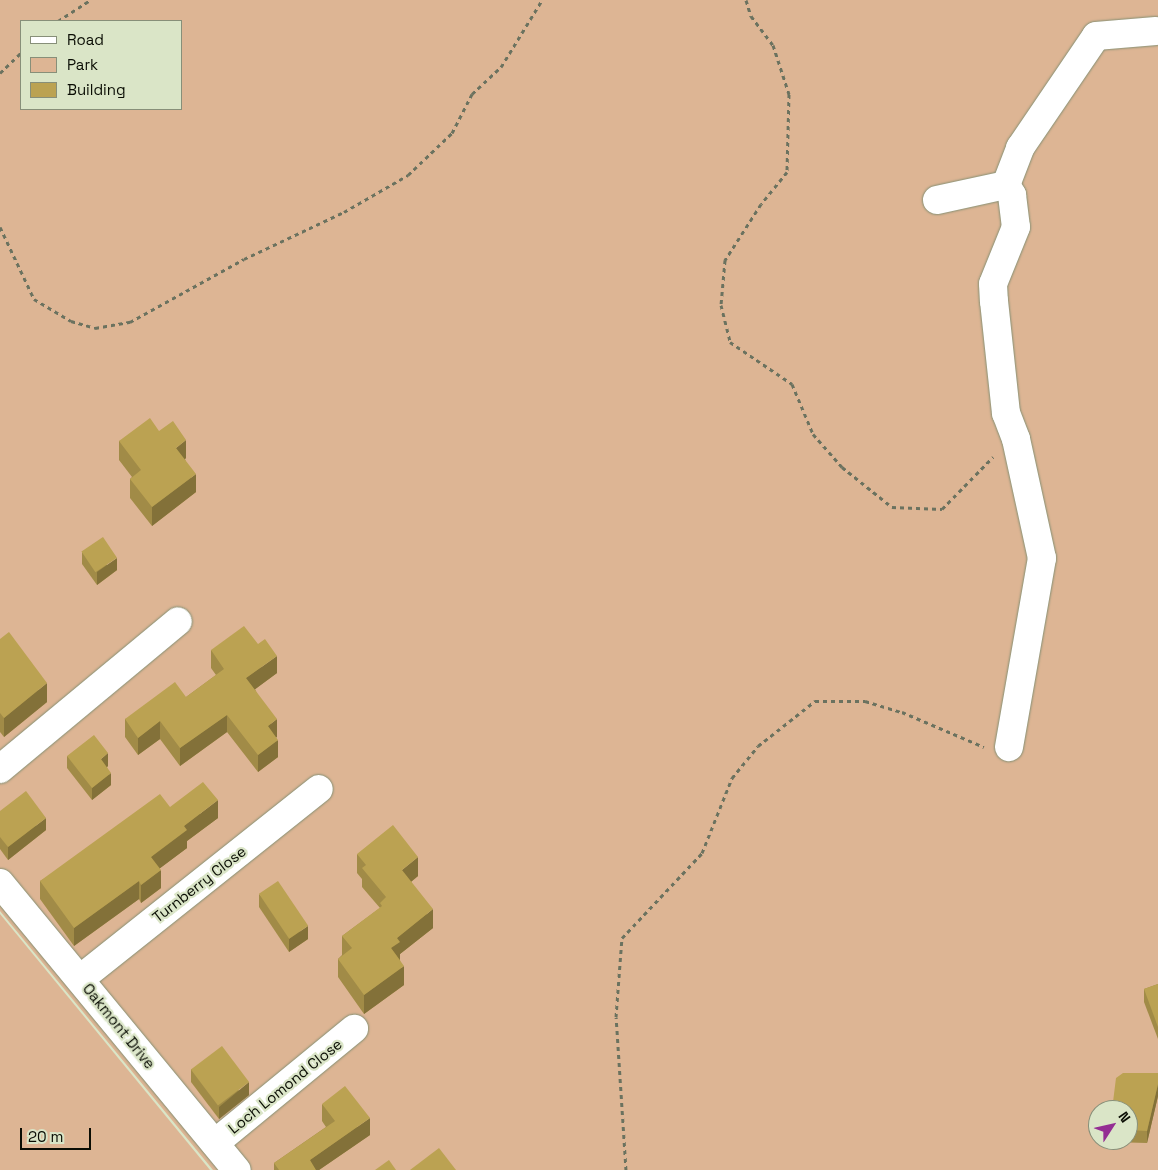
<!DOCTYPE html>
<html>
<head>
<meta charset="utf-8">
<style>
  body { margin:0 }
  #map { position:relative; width:1158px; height:1170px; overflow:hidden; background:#dae5c7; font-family:"Space Grotesk",sans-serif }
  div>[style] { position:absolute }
  .green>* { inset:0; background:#ddb594 }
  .path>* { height:3px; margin-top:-1.5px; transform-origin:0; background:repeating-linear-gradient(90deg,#6b725f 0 4px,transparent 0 8px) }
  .roads { filter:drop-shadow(0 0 1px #858f73) drop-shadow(0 0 1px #858f73) }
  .minor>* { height:28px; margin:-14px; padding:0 14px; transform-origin:14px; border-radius:14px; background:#fff }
  .wall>* { inset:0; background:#a18b47 }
  .shaded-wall>* { inset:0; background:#837139 }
  .building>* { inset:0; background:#bba252; transform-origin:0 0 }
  span { translate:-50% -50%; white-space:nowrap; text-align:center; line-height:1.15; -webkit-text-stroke:4.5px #dae5c7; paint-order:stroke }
  .street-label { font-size:15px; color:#0a0d04 }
  .legend { position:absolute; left:20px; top:20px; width:162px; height:90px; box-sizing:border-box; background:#dae5c7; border:1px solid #878f79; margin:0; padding:6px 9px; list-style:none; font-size:15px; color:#0a0d04 }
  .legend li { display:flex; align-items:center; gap:10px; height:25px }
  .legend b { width:25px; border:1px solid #878f79 }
  .north { position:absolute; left:1088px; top:1100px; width:50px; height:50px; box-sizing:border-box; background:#dae5c7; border:1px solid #878f79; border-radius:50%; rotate:55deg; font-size:14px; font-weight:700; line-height:20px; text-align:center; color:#0a0d04 }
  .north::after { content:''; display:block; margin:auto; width:18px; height:22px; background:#942e93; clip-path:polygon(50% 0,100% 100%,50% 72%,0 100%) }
  .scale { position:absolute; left:20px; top:1128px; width:71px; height:22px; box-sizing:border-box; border:2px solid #0a0d04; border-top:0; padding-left:6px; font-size:15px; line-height:18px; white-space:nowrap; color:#0a0d04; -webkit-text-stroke:4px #dae5c7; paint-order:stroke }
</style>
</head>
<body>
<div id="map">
  <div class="green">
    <i style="clip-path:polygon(evenodd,0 0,1158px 0,1158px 1170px,213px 1170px,0 911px,0 0,21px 21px,181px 21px,181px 109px,21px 109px,21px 21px,0 0,1098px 1110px,1128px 1110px,1128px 1140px,1098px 1140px,1098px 1110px)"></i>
    <i style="clip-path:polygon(0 914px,210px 1170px,0 1170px)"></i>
  </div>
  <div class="path">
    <i style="left:746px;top:0;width:17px;rotate:73deg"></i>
    <i style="left:751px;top:16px;width:36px;rotate:53deg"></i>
    <i style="left:773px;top:45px;width:52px;rotate:71.9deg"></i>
    <i style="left:789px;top:94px;width:78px;rotate:91.5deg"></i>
    <i style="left:787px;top:172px;width:41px;rotate:129.1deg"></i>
    <i style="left:761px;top:204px;width:67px;rotate:122.7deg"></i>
    <i style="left:725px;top:260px;width:45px;rotate:95.1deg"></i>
    <i style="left:721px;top:305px;width:38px;rotate:76deg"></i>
    <i style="left:730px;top:342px;width:75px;rotate:34.1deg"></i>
    <i style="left:792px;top:384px;width:54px;rotate:67.2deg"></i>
    <i style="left:813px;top:434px;width:44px;rotate:48.7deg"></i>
    <i style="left:842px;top:467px;width:64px;rotate:38.7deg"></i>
    <i style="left:892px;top:507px;width:50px;rotate:2.3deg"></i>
    <i style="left:942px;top:509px;width:73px;rotate:-45.6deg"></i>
    <i style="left:58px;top:21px;width:38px;rotate:-33deg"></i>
    <i style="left:0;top:73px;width:29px;rotate:-44deg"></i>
    <i style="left:0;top:227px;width:80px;rotate:64.7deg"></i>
    <i style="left:34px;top:299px;width:43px;rotate:30.7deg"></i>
    <i style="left:71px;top:321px;width:25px;rotate:16deg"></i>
    <i style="left:95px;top:328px;width:36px;rotate:-10deg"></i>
    <i style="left:130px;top:322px;width:130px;rotate:-28.9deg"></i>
    <i style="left:244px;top:259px;width:110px;rotate:-25.2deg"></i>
    <i style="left:344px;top:212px;width:74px;rotate:-30deg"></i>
    <i style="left:408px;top:175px;width:61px;rotate:-43.7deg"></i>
    <i style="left:452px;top:133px;width:44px;rotate:-62.9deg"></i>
    <i style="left:472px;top:94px;width:40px;rotate:-43deg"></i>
    <i style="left:501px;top:67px;width:79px;rotate:-58.5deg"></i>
    <i style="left:626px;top:1170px;width:153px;rotate:-93.7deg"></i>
    <i style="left:616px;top:1017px;width:79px;rotate:-85.7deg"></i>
    <i style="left:622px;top:938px;width:117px;rotate:-46.7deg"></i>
    <i style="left:702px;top:853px;width:81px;rotate:-68.2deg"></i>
    <i style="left:732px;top:778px;width:41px;rotate:-50.9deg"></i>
    <i style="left:758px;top:746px;width:73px;rotate:-38.3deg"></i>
    <i style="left:815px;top:701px;width:50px"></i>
    <i style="left:865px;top:701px;width:39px;rotate:17deg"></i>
    <i style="left:902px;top:712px;width:89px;rotate:23.1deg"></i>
  </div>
  <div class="roads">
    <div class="minor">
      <i style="left:1006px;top:185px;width:12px;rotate:59deg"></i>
      <i style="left:1012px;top:195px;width:32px;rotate:83deg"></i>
      <i style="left:1016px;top:227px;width:61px;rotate:112deg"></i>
      <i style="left:993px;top:284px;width:17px;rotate:87deg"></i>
      <i style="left:994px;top:301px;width:113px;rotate:83.9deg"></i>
      <i style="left:1006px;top:413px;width:28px;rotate:69deg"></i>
      <i style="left:1016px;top:439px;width:122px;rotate:77.7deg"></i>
      <i style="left:1042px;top:558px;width:192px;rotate:99.9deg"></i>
      <i style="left:937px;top:200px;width:71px;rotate:-12.3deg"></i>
      <i style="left:1006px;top:185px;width:40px;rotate:-69deg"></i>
      <i style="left:1020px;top:148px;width:135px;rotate:-55.8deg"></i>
      <i style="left:1096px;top:36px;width:60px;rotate:-4.8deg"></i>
      <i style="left:0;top:769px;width:231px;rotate:-39.7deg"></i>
      <i style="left:0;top:883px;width:372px;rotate:50.5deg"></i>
      <i style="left:80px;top:979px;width:305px;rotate:-38.5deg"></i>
      <i style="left:215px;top:1143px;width:180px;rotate:-39.4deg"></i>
    </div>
  </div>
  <div class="wall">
    <i style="clip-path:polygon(159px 431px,186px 458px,185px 459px,196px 492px,152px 526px,130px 498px,130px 479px,132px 477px,119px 460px,119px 441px)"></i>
    <i style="clip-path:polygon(82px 552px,117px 570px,97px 585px,82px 564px)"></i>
    <i style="clip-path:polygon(0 639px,47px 702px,4px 737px,0 732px)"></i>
    <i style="clip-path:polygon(211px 650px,277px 673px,255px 689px,277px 737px,276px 737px,278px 757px,258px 772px,227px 732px,180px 766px,160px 739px,138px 755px,125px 737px,125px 719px,186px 697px,216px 675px,211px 668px)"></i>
    <i style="clip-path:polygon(67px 756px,108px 766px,107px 767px,111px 785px,92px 800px,67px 768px)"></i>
    <i style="clip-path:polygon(170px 807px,218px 818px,187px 841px,187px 848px,160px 868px,161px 888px,141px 903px,139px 899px,74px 946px,40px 899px,40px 881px)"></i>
    <i style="clip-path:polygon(0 811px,46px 830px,8px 860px,0 849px)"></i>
    <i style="clip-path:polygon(357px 854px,418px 876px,411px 882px,433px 928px,400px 954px,400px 960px,404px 985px,364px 1014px,338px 977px,338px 959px,342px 955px,342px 936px,380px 908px,362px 887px,362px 879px,357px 873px)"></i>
    <i style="clip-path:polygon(259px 894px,308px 939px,289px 952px,259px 907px)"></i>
    <i style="clip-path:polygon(1158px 984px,1158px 1039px,1144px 1002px,1144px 989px)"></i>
    <i style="clip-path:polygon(191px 1069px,249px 1095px,219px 1119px,191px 1082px)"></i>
    <i style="clip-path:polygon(1158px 1073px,1158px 1096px,1147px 1143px,1110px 1142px,1110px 1140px,1128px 1140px,1128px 1110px)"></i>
    <i style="clip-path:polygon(322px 1104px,370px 1135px,319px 1170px,274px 1170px,274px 1163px,326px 1127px,322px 1121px)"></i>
  </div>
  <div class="shaded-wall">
    <i style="clip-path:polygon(186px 440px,186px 458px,176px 467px,176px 448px)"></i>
    <i style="clip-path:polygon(196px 474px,196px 492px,152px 526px,152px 507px)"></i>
    <i style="clip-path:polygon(117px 558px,117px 570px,97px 585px,97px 572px)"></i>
    <i style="clip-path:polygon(277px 656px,277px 673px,246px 696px,246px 678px)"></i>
    <i style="clip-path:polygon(47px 683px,47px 702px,4px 737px,4px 718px)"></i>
    <i style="clip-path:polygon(227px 715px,227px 732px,180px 766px,180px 748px)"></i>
    <i style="clip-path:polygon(277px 719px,277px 737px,268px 743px,268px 726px)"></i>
    <i style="clip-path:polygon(160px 721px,160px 739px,138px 755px,138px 738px)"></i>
    <i style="clip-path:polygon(278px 740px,278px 757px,258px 772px,258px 755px)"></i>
    <i style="clip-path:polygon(108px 753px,108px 766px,101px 772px,101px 759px)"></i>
    <i style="clip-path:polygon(111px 773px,111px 785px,92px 800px,92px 788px)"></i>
    <i style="clip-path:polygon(218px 800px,218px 818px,187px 841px,187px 848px,151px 875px,151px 857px,184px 826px)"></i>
    <i style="clip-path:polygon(46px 818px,46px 830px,8px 860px,8px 847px)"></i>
    <i style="clip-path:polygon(418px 857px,418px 876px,402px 889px,402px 870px)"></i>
    <i style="clip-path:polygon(161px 870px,161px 888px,141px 903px,141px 885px)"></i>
    <i style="clip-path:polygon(139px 881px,139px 899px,74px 946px,74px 928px)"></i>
    <i style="clip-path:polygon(433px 909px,433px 928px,400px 954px,400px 960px,391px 948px,397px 938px)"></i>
    <i style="clip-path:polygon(308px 926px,308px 939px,289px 952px,289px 939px)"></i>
    <i style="clip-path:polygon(404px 966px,404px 985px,364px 1014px,364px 995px)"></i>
    <i style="clip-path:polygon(249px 1082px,249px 1095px,219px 1119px,219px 1107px)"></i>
    <i style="clip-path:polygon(1158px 1084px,1158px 1096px,1147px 1143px,1147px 1131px)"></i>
    <i style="clip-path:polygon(370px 1118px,370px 1135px,319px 1170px,310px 1170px,310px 1160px)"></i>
  </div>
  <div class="building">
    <i style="clip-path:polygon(150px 418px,159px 431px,173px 421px,186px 440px,176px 448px,196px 474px,152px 507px,130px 479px,141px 470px,119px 441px)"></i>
    <i style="left:103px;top:537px;width:25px;height:26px;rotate:56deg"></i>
    <i style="clip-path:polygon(244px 626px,258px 644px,265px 639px,277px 656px,246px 678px,277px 719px,268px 726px,278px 740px,258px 755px,227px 715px,180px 748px,160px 721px,138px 738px,125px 719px,175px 682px,186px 697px,224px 669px,211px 650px)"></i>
    <i style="clip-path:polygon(9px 632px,47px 683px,4px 718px,0 713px,0 639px)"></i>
    <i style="clip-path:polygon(94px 735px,108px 753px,101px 759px,111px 773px,92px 788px,67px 756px)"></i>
    <i style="clip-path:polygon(203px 782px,218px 800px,184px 826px,187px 830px,151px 857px,161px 870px,141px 885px,139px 881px,74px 928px,40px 881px,160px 794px,170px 807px)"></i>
    <i style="clip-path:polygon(26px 791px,46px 818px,8px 847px,0 837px,0 811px)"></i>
    <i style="clip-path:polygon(393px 825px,418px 857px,402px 870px,433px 909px,397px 938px,400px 942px,391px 948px,404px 966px,364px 995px,338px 959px,352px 948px,342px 936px,382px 906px,380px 903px,386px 897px,362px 868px,366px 865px,357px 854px)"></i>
    <i style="left:278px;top:881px;width:54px;height:23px;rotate:56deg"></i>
    <i style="clip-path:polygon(1158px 984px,1158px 1027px,1144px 989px)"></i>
    <i style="left:222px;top:1046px;width:45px;height:39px;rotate:53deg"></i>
    <i style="clip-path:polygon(1123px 1073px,1158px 1073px,1158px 1084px,1147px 1131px,1128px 1130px,1128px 1110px,1112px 1110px,1116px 1078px)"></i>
    <i style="clip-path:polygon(345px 1086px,370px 1118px,310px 1160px,316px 1170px,279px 1170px,274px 1163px,335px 1121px,322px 1104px)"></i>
    <i style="clip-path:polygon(439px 1148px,456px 1170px,410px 1170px)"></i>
    <i style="clip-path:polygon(389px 1160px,396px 1170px,375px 1170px)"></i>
  </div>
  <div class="street-label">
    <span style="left:199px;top:884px;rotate:-38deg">Turnberry Close</span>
    <span style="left:119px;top:1026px;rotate:51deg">Oakmont Drive</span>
    <span style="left:285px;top:1086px;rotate:-39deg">Loch Lomond Close</span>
  </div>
  <ul class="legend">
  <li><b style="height:6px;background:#fff"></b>Road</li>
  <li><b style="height:14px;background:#ddb594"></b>Park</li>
  <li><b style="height:14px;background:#bba252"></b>Building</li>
  </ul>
  <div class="north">N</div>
  <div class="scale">20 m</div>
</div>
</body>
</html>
